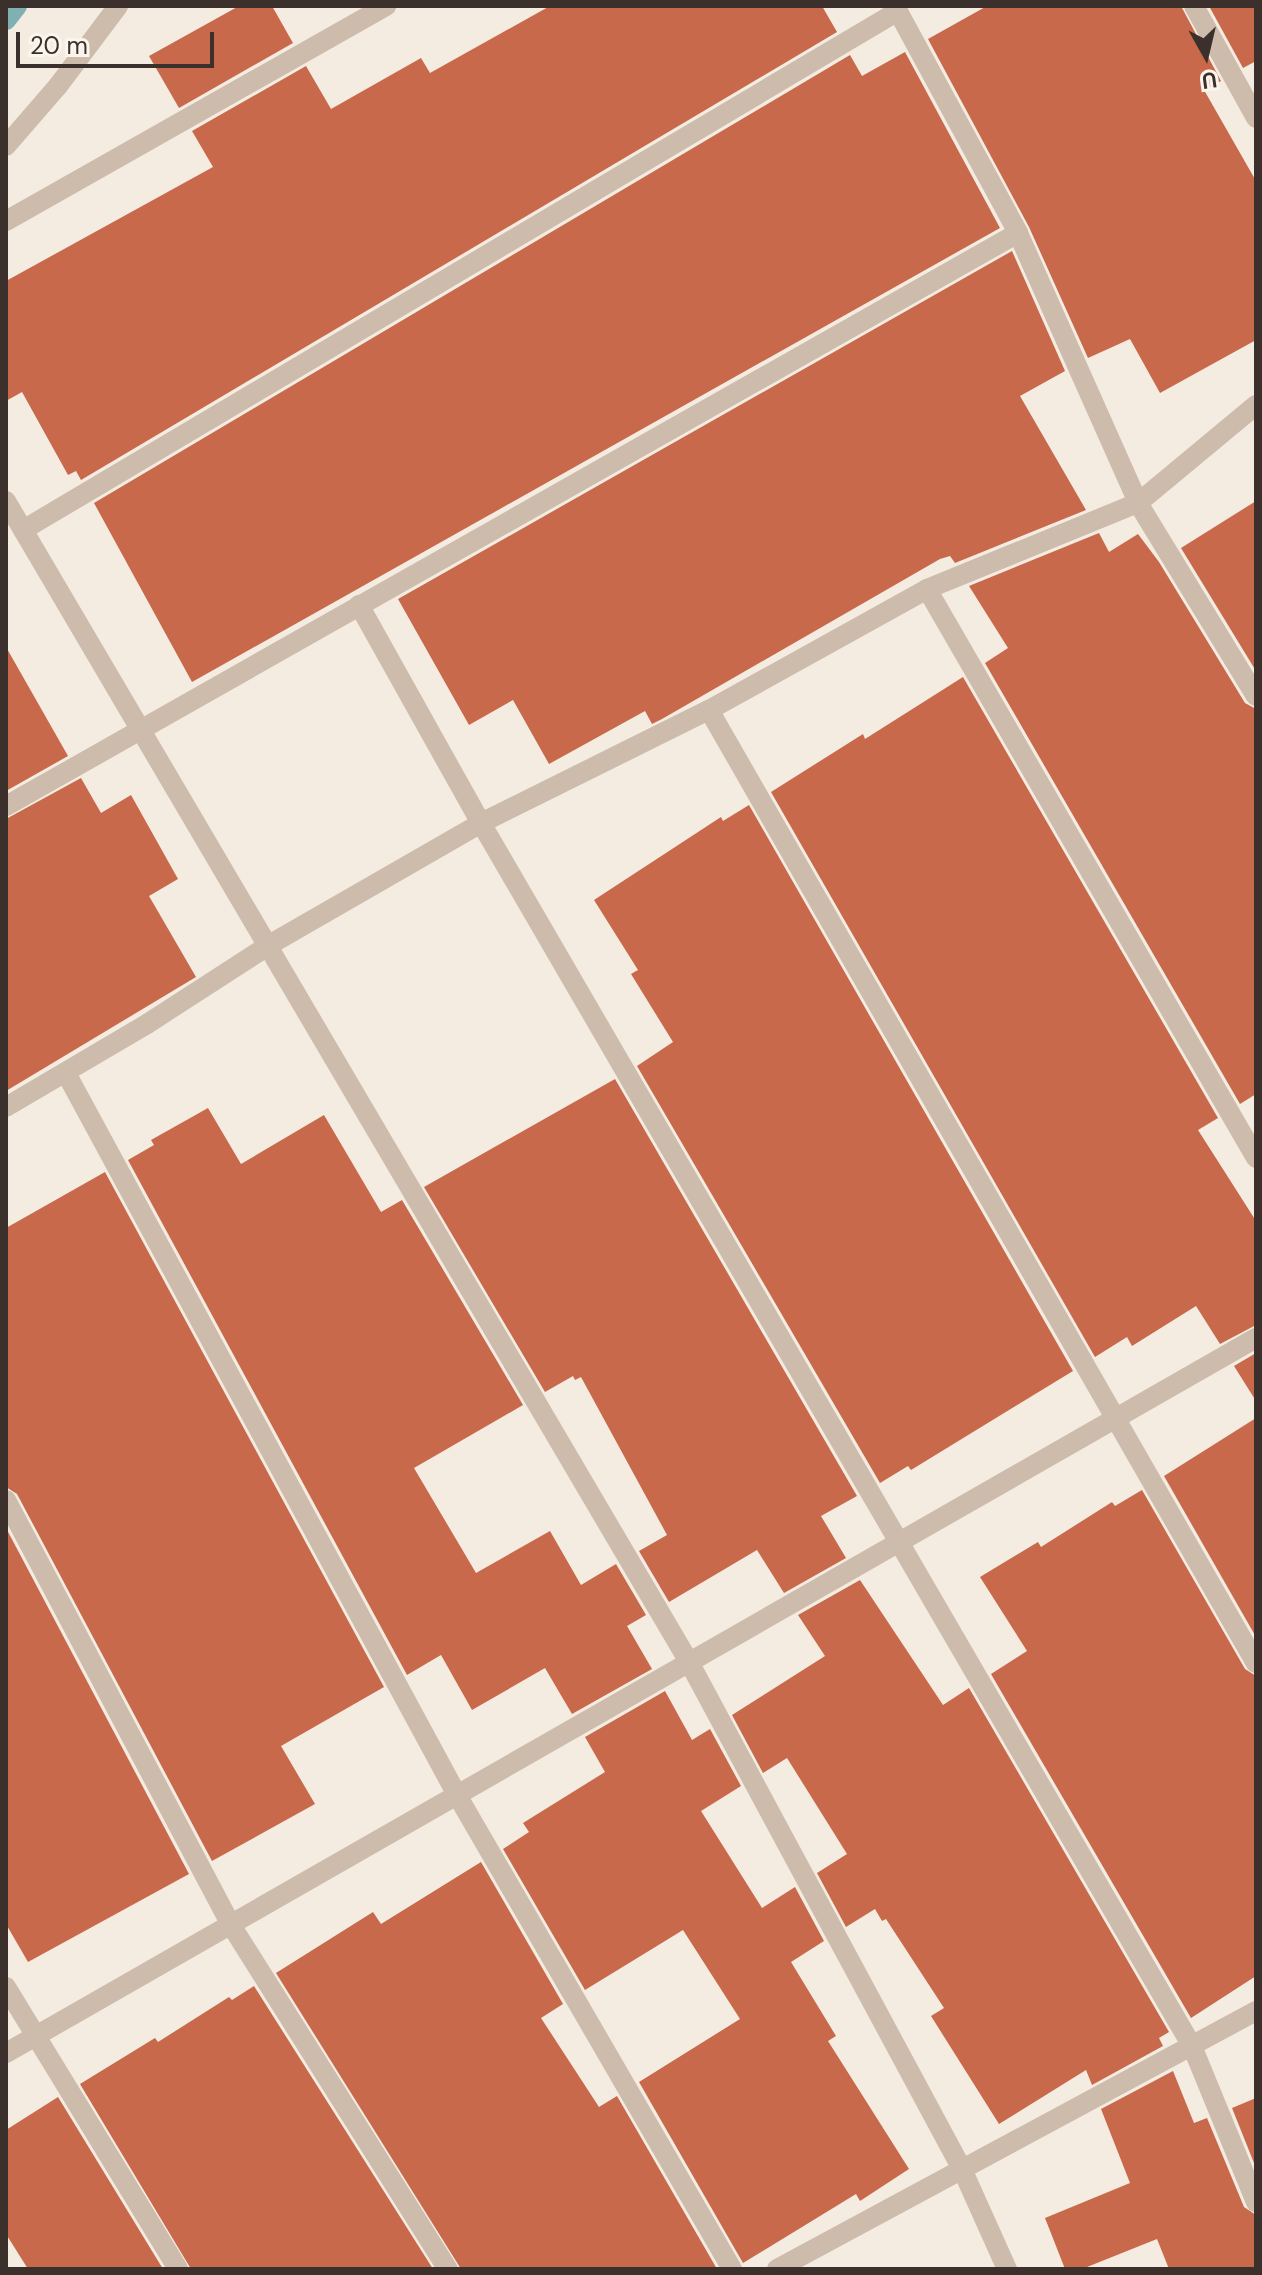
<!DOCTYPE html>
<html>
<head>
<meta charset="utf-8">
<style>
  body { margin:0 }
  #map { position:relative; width:1262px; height:2275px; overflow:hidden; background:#f4ebe1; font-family:"DM Sans",sans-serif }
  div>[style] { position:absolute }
  .stream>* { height:20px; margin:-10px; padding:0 10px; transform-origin:10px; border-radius:10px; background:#7fb0b2 }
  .building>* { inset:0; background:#c8694b }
  .minor>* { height:20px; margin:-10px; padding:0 10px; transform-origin:10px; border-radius:10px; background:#cdbbac }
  span { translate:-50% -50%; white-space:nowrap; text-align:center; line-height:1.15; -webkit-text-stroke:6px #fbf5ee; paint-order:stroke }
  .frame { position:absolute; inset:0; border:8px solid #3b302b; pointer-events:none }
  .north { position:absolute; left:1166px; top:16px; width:80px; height:80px; -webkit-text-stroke:6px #fbf5ee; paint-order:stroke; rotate:172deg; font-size:22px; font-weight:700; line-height:32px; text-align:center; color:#3b302b }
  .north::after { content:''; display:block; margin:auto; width:28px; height:36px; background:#3b302b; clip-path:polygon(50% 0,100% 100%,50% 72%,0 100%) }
  .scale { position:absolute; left:16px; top:32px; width:198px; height:36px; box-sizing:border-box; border:4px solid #3b302b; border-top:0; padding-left:10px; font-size:24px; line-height:28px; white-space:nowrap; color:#3b302b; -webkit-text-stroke:6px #fbf5ee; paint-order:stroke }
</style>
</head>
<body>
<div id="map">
  <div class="stream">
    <i style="left:6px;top:20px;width:18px;rotate:-52deg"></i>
  </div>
  <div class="building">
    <i style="clip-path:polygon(239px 6px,272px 6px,293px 43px,179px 108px,149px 56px)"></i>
    <i style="clip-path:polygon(550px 6px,822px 6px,837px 32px,81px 480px,76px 471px,68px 475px,22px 392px,6px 401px,6px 281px,213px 167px,192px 131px,306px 66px,331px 109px,421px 58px,430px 73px)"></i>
    <i style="clip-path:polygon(987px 6px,1181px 6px,1221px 81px,1204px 90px,1256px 181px,1256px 340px,1160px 393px,1130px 339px,1088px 358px,1029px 227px,928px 39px)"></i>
    <i style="clip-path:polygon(1209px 6px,1256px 6px,1256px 61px,1243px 68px)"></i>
    <i style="clip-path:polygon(905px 52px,1000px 228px,192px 682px,94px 503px,850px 55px,862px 76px)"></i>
    <i style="clip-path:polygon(1012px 251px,1065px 371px,1020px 396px,1086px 510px,955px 563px,950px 556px,940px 559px,662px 719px,652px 724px,645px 711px,549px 764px,513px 700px,469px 725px,398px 599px)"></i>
    <i style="clip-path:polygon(1256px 501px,1256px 671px,1181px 548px)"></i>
    <i style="clip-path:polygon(1099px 533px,1109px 552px,1138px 534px,1159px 562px,1245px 703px,1256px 709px,1256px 1094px,1240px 1104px,985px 663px,1008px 648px,969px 586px)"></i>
    <i style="clip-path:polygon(6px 647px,68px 756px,6px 791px)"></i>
    <i style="clip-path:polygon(963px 677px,1218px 1118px,1198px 1130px,1256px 1221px,1256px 1325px,1220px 1344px,1196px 1306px,1132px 1346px,1127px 1337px,1095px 1357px,771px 792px,863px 734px,865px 739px)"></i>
    <i style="clip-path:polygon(81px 778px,101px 813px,131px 795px,178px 879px,149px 896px,196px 977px,6px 1091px,6px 819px)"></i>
    <i style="clip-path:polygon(749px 805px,1073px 1371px,911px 1470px,908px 1466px,880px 1483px,637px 1066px,673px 1042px,631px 974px,638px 970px,594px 900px,721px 817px,723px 821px)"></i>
    <i style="clip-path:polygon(615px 1079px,857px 1496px,821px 1516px,846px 1558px,784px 1593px,757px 1550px,669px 1602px,639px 1551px,667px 1535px,581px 1377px,575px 1380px,573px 1376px,545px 1392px,424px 1187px)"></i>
    <i style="clip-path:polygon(208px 1108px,241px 1164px,324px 1115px,381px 1212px,402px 1200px,523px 1405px,414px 1468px,476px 1573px,550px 1531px,581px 1585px,616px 1564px,646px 1615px,627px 1626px,652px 1669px,572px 1714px,545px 1668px,472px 1710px,441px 1655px,407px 1675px,128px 1160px,154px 1145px,151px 1140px)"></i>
    <i style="clip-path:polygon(105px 1172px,384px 1687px,281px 1746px,315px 1804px,212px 1861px,17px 1494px,6px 1487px,6px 1228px)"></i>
    <i style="clip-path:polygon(1256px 1353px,1256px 1401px,1234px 1366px)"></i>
    <i style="clip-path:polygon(1256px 1418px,1256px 1637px,1164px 1476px)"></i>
    <i style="clip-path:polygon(1142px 1490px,1245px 1669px,1256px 1676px,1256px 1976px,1191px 2018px,991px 1674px,1027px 1651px,980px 1577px,1038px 1542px,1041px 1547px,1112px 1502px,1115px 1506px)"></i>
    <i style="clip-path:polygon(6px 1528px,189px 1874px,28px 1962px,6px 1924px)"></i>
    <i style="clip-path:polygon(860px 1580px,943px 1705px,969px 1688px,1169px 2032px,1159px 2038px,1163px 2046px,1092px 2085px,1086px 2070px,999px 2124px,931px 2016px,944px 2008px,886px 1919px,882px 1921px,875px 1909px,846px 1927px,817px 1873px,847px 1854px,787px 1758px,763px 1773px,732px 1715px,825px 1656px,798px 1615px)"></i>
    <i style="clip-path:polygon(665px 1691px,692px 1740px,710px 1729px,741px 1786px,701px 1811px,762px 1908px,795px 1887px,824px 1941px,791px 1962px,836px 2036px,828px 2041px,909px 2169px,860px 2201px,856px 2194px,743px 2263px,639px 2082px,740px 2019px,683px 1930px,585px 1990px,503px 1849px,529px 1832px,523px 1823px,605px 1772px,585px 1737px)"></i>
    <i style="clip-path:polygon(481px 1862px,563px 2004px,541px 2018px,599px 2107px,617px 2096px,717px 2269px,461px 2269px,276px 1973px,373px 1912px,381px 1924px)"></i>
    <i style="clip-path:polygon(254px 1986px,433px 2269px,191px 2269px,80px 2084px,155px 2038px,158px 2042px,229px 1997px,232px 2000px)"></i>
    <i style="clip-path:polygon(1173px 2071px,1194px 2123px,1207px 2118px,1244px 2207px,1256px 2215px,1256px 2269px,1169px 2269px,1157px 2239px,1082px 2269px,1065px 2269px,1045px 2218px,1130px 2183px,1101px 2109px)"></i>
    <i style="clip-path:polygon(58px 2097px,163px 2269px,28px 2269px,6px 2234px,6px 2130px)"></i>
    <i style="clip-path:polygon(1256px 2098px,1256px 2168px,1232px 2108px)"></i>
  </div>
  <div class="minor">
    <i style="left:895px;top:6px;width:258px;rotate:61.5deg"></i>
    <i style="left:1018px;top:233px;width:295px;rotate:66deg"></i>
    <i style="left:1138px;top:503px;width:226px;rotate:58.6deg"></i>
    <i style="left:1194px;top:6px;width:128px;rotate:61deg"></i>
    <i style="left:6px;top:146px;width:79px;rotate:-49.1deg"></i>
    <i style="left:58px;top:86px;width:100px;rotate:-53.1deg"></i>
    <i style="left:6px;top:221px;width:437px;rotate:-29.5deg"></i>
    <i style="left:6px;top:501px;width:1347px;rotate:59.53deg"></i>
    <i style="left:689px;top:1662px;width:576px;rotate:61.7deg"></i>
    <i style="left:962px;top:2169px;width:110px;rotate:65.8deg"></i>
    <i style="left:23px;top:530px;width:1017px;rotate:-30.67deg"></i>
    <i style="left:927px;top:589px;width:657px;rotate:59.96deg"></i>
    <i style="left:359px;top:605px;width:250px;rotate:60.8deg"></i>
    <i style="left:481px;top:823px;width:1415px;rotate:59.83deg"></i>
    <i style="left:1192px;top:2046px;width:169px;rotate:67.7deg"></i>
    <i style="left:709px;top:710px;width:1099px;rotate:60.15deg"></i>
    <i style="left:6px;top:806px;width:1163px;rotate:-29.52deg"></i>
    <i style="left:66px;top:1073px;width:821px;rotate:61.56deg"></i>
    <i style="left:457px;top:1795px;width:548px;rotate:59.88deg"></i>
    <i style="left:6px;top:1107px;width:164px;rotate:-30.5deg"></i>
    <i style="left:147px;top:1024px;width:145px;rotate:-32.9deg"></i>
    <i style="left:269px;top:945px;width:245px;rotate:-29.9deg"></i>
    <i style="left:481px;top:823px;width:254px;rotate:-26.4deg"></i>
    <i style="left:709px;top:710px;width:249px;rotate:-29deg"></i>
    <i style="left:927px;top:589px;width:228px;rotate:-22.2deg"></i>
    <i style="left:1138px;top:503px;width:153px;rotate:-39.7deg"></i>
    <i style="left:6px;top:1500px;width:481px;rotate:62.1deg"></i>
    <i style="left:231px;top:1925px;width:407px;rotate:57.8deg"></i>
    <i style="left:6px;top:1987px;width:330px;rotate:58.6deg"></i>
    <i style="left:6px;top:2053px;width:1440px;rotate:-29.77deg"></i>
    <i style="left:777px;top:2269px;width:544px;rotate:-28.31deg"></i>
  </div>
  <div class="frame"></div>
  <div class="north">U</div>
  <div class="scale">20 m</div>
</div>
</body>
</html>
